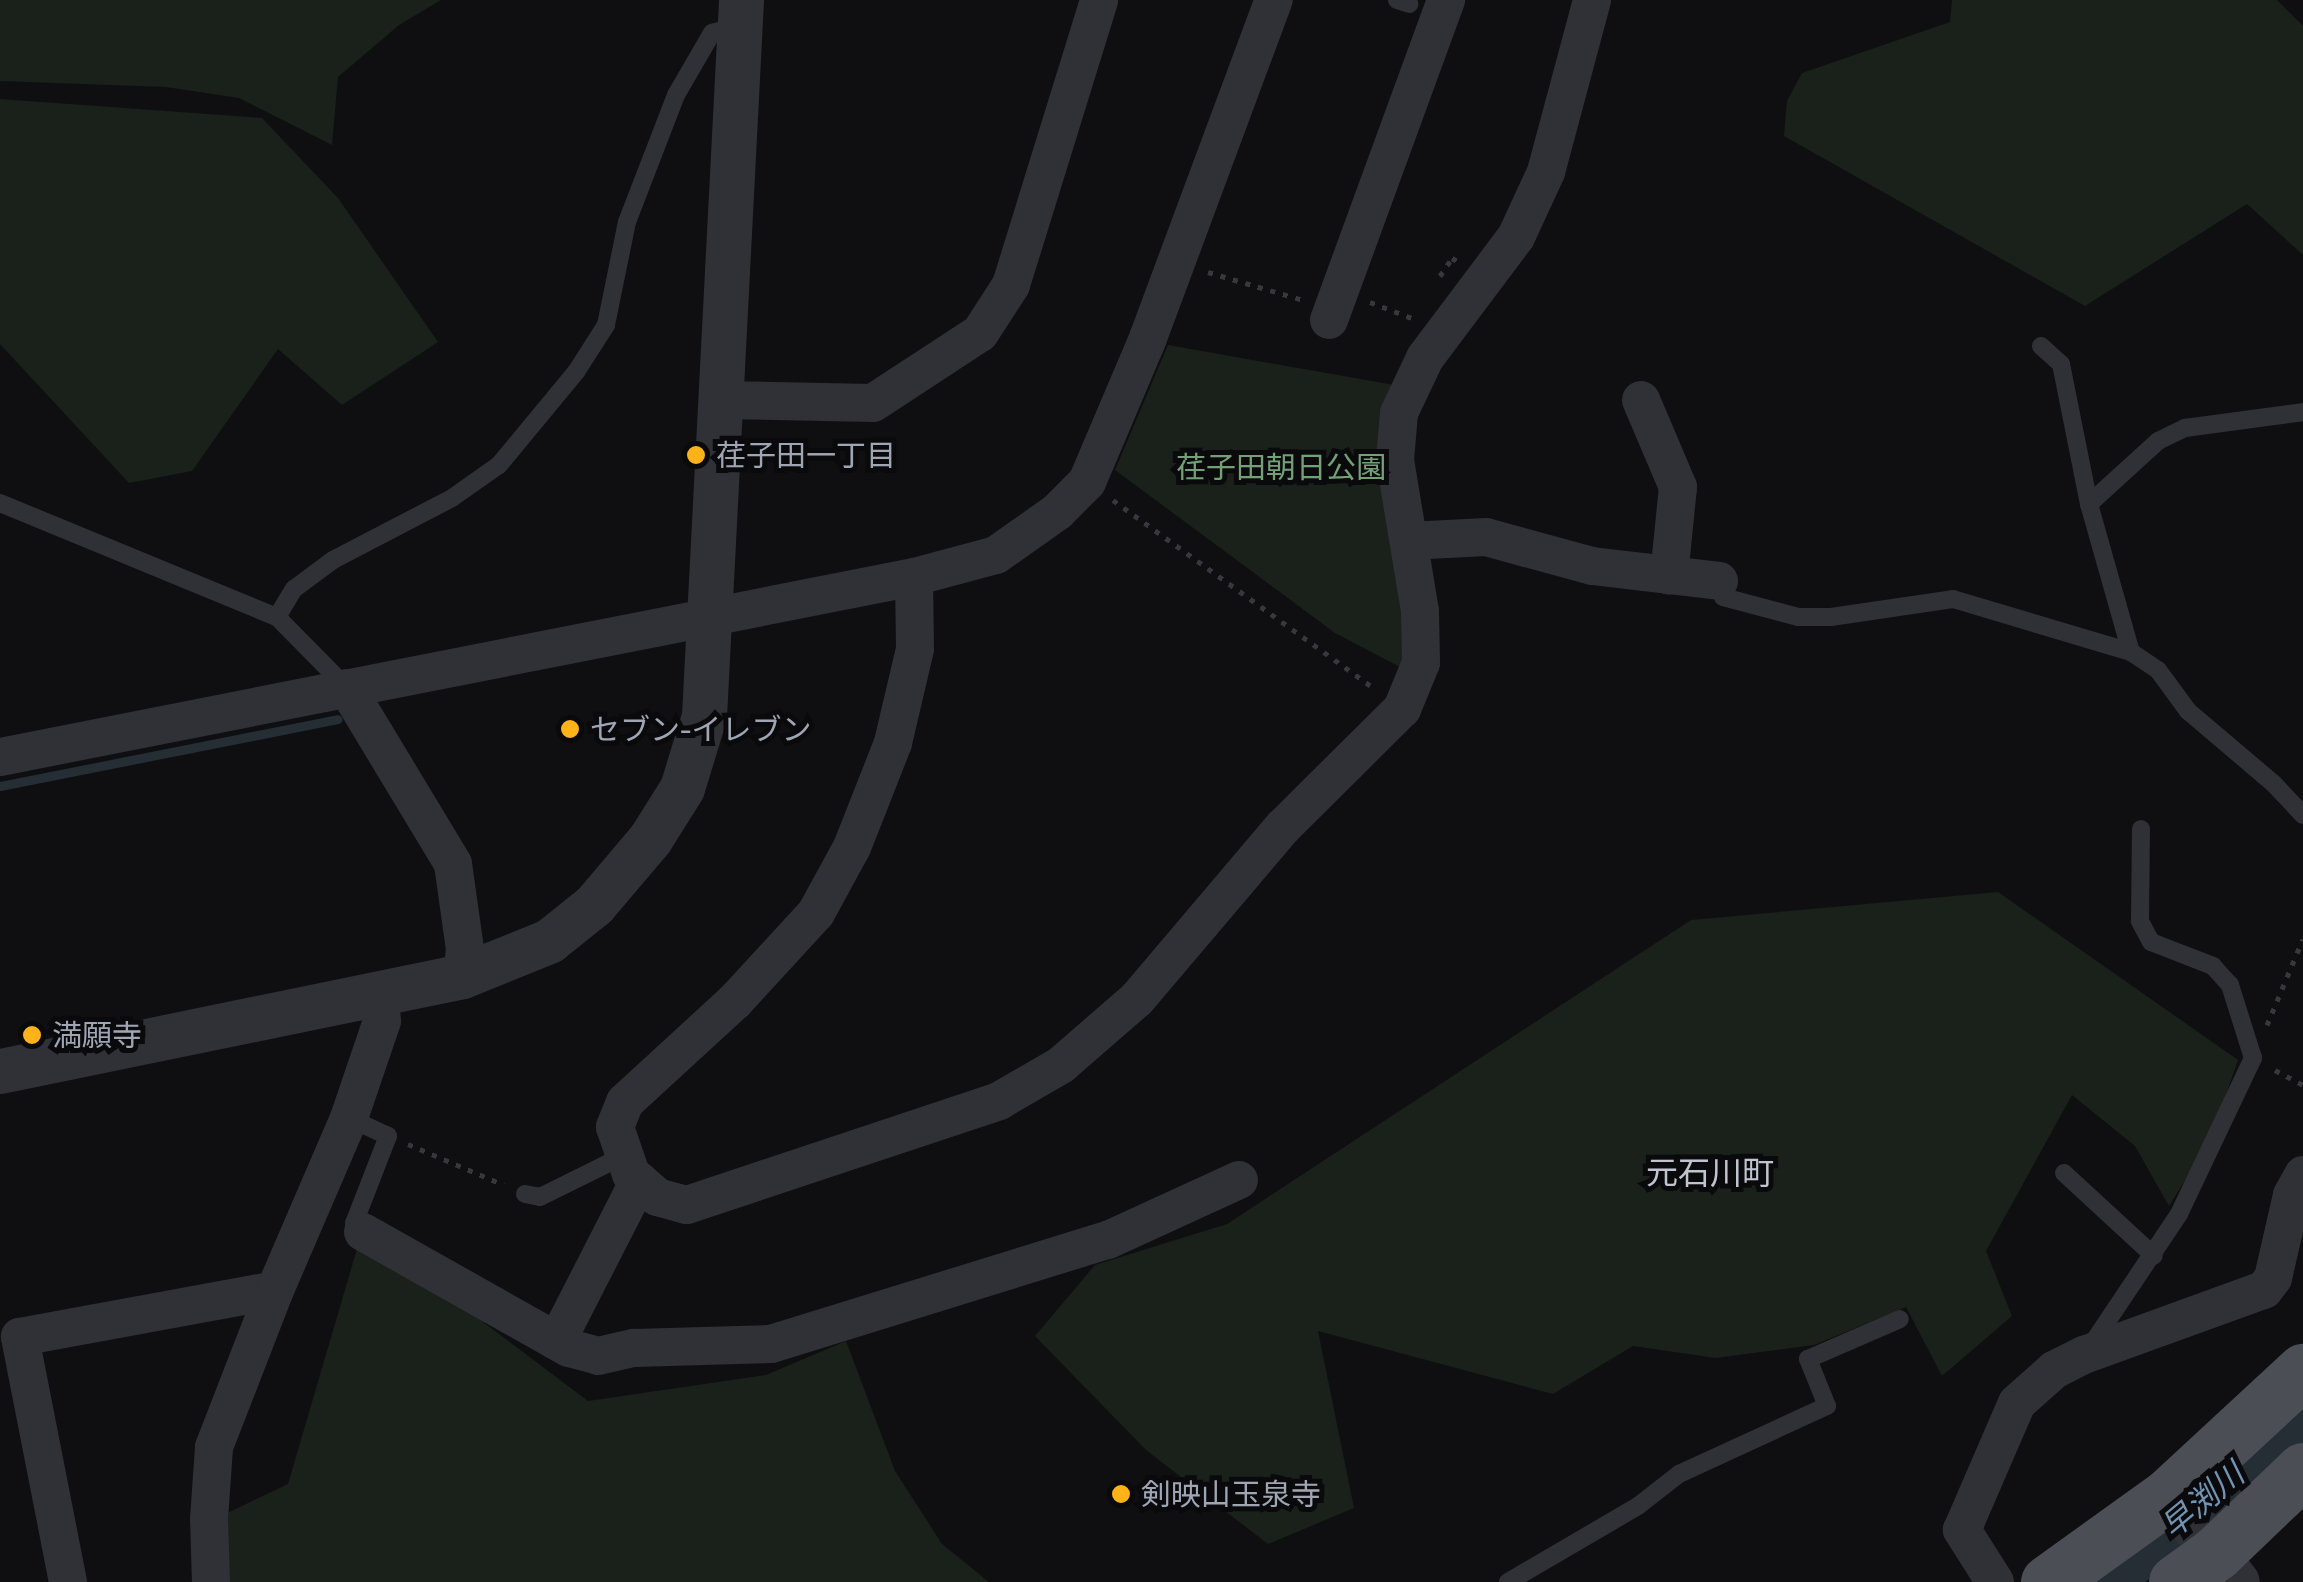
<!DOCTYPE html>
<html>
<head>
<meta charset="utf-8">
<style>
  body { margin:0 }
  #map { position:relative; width:2303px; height:1582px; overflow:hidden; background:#0f0f11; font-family:"Golos Text","Noto Sans JP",sans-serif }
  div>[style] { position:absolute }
  .green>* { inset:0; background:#19211a }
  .stream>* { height:9px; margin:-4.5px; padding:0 4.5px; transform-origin:4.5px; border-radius:4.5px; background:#252e35 }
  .river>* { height:55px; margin:-27.5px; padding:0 27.5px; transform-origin:27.5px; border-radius:27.5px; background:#252e35 }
  .path>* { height:5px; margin-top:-2.5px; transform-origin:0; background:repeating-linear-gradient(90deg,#36383d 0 5px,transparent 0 13px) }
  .service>* { height:18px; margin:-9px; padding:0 9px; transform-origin:9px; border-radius:9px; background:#303136 }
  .minor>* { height:38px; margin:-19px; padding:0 19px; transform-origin:19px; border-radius:19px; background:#303136 }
  .tertiary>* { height:45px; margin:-22.5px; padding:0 22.5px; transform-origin:22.5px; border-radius:22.5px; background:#303136 }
  .primary>* { height:55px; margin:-27.5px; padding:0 27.5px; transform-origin:27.5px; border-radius:27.5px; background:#4c4e55 }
  .dots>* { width:28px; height:28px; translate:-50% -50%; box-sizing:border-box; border:5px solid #0a0a0c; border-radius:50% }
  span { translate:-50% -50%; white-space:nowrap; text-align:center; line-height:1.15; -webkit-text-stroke:10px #0a0a0c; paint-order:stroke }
  .poi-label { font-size:30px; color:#9fa5b3 }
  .left { translate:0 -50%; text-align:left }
  .park-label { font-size:30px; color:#74a077 }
  .neighbourhood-label { font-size:32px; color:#c0c4cf }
  .water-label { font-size:32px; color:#7294b2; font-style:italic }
</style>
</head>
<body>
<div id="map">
  <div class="green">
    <i style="clip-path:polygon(0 0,441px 0,399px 25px,338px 77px,332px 145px,239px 98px,166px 87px,0 81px)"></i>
    <i style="clip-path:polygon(1952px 0,2277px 0,2303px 26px,2303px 255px,2247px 204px,2085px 306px,1784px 136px,1787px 101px,1802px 73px,1950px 22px)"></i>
    <i style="clip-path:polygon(0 99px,262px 118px,338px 198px,438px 342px,342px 405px,278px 349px,192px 471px,129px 483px,0 344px)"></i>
    <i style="clip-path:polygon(1168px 345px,1394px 385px,1405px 644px,1402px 668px,1335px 633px,1115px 470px)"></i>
    <i style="clip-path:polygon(1998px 892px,2238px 1060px,2210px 1140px,2169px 1206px,2135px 1146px,2072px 1095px,1986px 1251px,2012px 1316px,1942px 1376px,1906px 1307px,1814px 1345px,1716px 1358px,1633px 1346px,1553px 1394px,1318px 1331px,1354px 1508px,1268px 1544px,1146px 1450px,1035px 1336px,1095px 1265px,1227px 1224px,1691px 920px)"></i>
    <i style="clip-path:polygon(359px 1242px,430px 1282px,588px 1401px,766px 1375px,846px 1341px,895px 1471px,942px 1544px,989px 1582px,225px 1582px,219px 1517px,288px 1484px)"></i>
  </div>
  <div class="stream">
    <i style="left:0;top:786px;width:344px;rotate:-11.2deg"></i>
  </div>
  <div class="river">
    <i style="left:2095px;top:1582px;width:103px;rotate:-34.3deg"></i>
    <i style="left:2180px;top:1524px;width:167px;rotate:-42.6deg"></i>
  </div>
  <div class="path">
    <i style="left:1208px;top:272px;width:99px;rotate:16.4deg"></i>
    <i style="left:1440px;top:276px;width:22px;rotate:-56deg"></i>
    <i style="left:1452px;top:258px;width:8px;rotate:30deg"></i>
    <i style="left:1370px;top:302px;width:45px;rotate:20.9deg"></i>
    <i style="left:1113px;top:500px;width:324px;rotate:35.8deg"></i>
    <i style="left:2267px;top:1025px;width:93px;rotate:-67.3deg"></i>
    <i style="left:2275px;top:1070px;width:32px;rotate:28deg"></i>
    <i style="left:408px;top:1144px;width:104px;rotate:23.1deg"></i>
  </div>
  <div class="service">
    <i style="left:1397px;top:0;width:13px;rotate:18deg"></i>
    <i style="left:2041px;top:346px;width:27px;rotate:42deg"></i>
    <i style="left:2061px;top:364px;width:143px;rotate:78.7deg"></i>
    <i style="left:2089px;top:504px;width:154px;rotate:74.2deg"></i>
    <i style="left:0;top:503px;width:300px;rotate:22.4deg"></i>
    <i style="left:277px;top:617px;width:98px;rotate:45.4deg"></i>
    <i style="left:2089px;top:504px;width:93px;rotate:-42.4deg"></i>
    <i style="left:2158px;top:441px;width:30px;rotate:-26deg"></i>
    <i style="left:2185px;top:428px;width:119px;rotate:-7.7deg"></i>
    <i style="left:1719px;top:581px;width:16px;rotate:76deg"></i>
    <i style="left:1723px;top:597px;width:78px;rotate:14.9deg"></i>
    <i style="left:1798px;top:617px;width:33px"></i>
    <i style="left:1831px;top:617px;width:123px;rotate:-8.4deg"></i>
    <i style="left:1953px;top:599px;width:186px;rotate:16.6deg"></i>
    <i style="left:2131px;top:652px;width:32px;rotate:34deg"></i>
    <i style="left:2158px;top:670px;width:51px;rotate:53.8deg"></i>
    <i style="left:2188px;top:711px;width:111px;rotate:40.3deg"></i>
    <i style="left:2273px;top:783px;width:44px;rotate:46.8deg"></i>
    <i style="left:277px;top:617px;width:33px;rotate:-59deg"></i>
    <i style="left:294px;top:589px;width:49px;rotate:-36.6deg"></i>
    <i style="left:333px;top:560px;width:134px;rotate:-27.5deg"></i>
    <i style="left:452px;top:498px;width:57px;rotate:-35.1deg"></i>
    <i style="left:499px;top:465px;width:121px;rotate:-50.4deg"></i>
    <i style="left:576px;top:372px;width:56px;rotate:-57.4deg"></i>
    <i style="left:606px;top:325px;width:105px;rotate:-78.5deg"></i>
    <i style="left:627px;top:222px;width:136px;rotate:-68.9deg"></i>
    <i style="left:676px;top:95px;width:72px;rotate:-59.9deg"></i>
    <i style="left:712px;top:33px;width:28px;rotate:-15deg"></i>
    <i style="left:349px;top:1118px;width:43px;rotate:24.8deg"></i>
    <i style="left:388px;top:1136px;width:93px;rotate:111.3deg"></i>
    <i style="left:354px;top:1223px;width:12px;rotate:48deg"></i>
    <i style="left:2064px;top:1173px;width:122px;rotate:42.7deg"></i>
    <i style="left:525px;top:1194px;width:15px;rotate:11deg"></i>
    <i style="left:540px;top:1197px;width:95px;rotate:-26.3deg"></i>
    <i style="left:2090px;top:1347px;width:160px;rotate:-56.2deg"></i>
    <i style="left:2179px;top:1214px;width:173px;rotate:-64.6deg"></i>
    <i style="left:2253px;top:1058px;width:77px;rotate:-107.5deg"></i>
    <i style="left:2230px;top:985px;width:25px;rotate:-132deg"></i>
    <i style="left:2213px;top:966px;width:66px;rotate:-158.8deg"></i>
    <i style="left:2151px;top:942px;width:24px;rotate:-118deg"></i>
    <i style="left:2140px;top:921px;width:92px;rotate:-89.4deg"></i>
    <i style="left:1508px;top:1582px;width:151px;rotate:-30.3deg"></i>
    <i style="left:1638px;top:1506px;width:52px;rotate:-38deg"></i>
    <i style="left:1679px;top:1474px;width:163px;rotate:-24.7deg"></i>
    <i style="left:1827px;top:1406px;width:51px;rotate:-112deg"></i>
    <i style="left:1808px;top:1359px;width:100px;rotate:-23.5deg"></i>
  </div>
  <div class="minor">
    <i style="left:1329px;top:320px;width:341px;rotate:-69.9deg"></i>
    <i style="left:721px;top:400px;width:152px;rotate:1.1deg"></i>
    <i style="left:873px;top:403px;width:128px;rotate:-33.2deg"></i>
    <i style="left:980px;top:333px;width:57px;rotate:-57.1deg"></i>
    <i style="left:1011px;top:285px;width:298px;rotate:-72.8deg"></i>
    <i style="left:1641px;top:400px;width:95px;rotate:67deg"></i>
    <i style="left:1678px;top:487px;width:89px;rotate:95.8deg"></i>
    <i style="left:1409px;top:541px;width:77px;rotate:-3deg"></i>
    <i style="left:1486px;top:537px;width:110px;rotate:15.3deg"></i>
    <i style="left:1592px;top:566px;width:128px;rotate:6.7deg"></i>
    <i style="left:914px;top:577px;width:72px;rotate:89.2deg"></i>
    <i style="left:915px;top:649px;width:97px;rotate:103.2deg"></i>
    <i style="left:893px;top:743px;width:112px;rotate:111.5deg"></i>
    <i style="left:852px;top:847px;width:75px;rotate:118.6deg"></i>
    <i style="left:816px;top:913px;width:120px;rotate:132.6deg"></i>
    <i style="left:735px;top:1001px;width:149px;rotate:137.4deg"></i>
    <i style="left:625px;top:1102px;width:27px;rotate:112deg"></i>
    <i style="left:615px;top:1127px;width:50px;rotate:71.2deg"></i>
    <i style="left:631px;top:1174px;width:35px;rotate:41deg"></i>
    <i style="left:657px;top:1197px;width:31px;rotate:15deg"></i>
    <i style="left:687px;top:1205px;width:329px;rotate:-18.4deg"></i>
    <i style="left:999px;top:1101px;width:72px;rotate:-30.1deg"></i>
    <i style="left:1061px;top:1065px;width:101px;rotate:-41deg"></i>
    <i style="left:1137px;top:999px;width:226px;rotate:-49.7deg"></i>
    <i style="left:1283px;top:827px;width:168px;rotate:-44.8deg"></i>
    <i style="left:1402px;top:709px;width:50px;rotate:-67.6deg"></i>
    <i style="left:1421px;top:663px;width:52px;rotate:-91.1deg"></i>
    <i style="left:1420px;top:611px;width:153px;rotate:-99.4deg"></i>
    <i style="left:1395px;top:460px;width:47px;rotate:-85.1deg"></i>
    <i style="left:1399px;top:413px;width:61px;rotate:-64.7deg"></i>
    <i style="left:1425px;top:358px;width:151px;rotate:-53.1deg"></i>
    <i style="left:1516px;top:237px;width:72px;rotate:-65.2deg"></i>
    <i style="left:1546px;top:172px;width:178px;rotate:-75deg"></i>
    <i style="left:347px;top:688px;width:205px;rotate:58.9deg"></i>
    <i style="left:453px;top:864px;width:86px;rotate:82deg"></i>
    <i style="left:465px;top:949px;width:27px;rotate:96deg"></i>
    <i style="left:0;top:757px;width:932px;rotate:-11.14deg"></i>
    <i style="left:914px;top:577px;width:85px;rotate:-15deg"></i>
    <i style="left:996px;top:555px;width:75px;rotate:-35.2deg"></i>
    <i style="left:1057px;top:512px;width:42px;rotate:-45deg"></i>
    <i style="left:1087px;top:482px;width:156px;rotate:-67deg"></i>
    <i style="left:1148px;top:338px;width:361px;rotate:-69.6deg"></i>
    <i style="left:363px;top:1232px;width:236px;rotate:29.4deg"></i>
    <i style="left:569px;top:1348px;width:30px;rotate:15deg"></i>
    <i style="left:598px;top:1356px;width:37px;rotate:-13deg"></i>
    <i style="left:634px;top:1348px;width:137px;rotate:-1.7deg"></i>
    <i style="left:771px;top:1344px;width:353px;rotate:-17.2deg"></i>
    <i style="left:1108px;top:1240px;width:144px;rotate:-24.6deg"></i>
    <i style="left:557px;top:1341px;width:180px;rotate:-62.9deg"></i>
    <i style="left:68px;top:1582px;width:250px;rotate:-101.1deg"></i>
    <i style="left:20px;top:1337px;width:259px;rotate:-10.4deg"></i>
    <i style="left:211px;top:1582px;width:63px;rotate:-91.8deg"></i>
    <i style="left:209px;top:1519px;width:72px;rotate:-86deg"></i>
    <i style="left:214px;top:1447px;width:168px;rotate:-68.8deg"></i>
    <i style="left:275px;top:1290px;width:187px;rotate:-66.7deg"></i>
    <i style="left:349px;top:1118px;width:102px;rotate:-71.2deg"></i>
    <i style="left:382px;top:1021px;width:25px;rotate:-95deg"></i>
    <i style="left:1995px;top:1582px;width:62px;rotate:-122.4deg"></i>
    <i style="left:1962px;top:1530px;width:138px;rotate:-66.6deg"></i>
    <i style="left:2017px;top:1403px;width:50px;rotate:-41.7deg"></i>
    <i style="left:2054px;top:1370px;width:34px;rotate:-27deg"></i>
    <i style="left:2084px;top:1355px;width:191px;rotate:-19.9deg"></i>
    <i style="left:2264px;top:1290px;width:15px;rotate:-53deg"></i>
    <i style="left:2273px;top:1278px;width:85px;rotate:-77.1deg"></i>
    <i style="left:2292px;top:1195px;width:23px;rotate:-61deg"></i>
  </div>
  <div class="tertiary">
    <i style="left:0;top:1071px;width:472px;rotate:-11.6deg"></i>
    <i style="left:462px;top:976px;width:94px;rotate:-21.9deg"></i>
    <i style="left:549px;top:941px;width:58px;rotate:-38.7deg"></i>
    <i style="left:594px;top:905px;width:87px;rotate:-49.7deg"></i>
    <i style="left:650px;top:839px;width:60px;rotate:-57.9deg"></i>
    <i style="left:682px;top:788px;width:75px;rotate:-73deg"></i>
    <i style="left:704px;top:716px;width:717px;rotate:-87.04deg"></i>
    <i style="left:2169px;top:1495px;width:110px;rotate:52deg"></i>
  </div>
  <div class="primary">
    <i style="left:2048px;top:1582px;width:149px;rotate:-35.7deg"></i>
    <i style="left:2169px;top:1495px;width:183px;rotate:-42.8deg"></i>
    <i style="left:2176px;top:1582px;width:49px;rotate:-35.9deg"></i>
    <i style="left:2216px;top:1553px;width:120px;rotate:-43.7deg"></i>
  </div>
  <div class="dots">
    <i style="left:696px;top:455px;background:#ffb319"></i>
    <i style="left:570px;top:729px;background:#ffb319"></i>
    <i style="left:32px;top:1035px;background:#ffb319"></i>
    <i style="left:1121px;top:1494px;background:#ffb319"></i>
  </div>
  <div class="poi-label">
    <span class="left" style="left:716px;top:455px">荏子田一丁目</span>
    <span class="left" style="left:590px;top:729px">セブン-イレブン</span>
    <span class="left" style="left:52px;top:1035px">満願寺</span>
    <span class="left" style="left:1141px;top:1494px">剣映山玉泉寺</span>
  </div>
  <div class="park-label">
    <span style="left:1281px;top:467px">荏子田朝日公園</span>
  </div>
  <div class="neighbourhood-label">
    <span style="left:1710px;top:1172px">元石川町</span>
  </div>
  <div class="water-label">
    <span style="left:2202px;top:1500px;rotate:-40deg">早渕川</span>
  </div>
</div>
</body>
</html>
